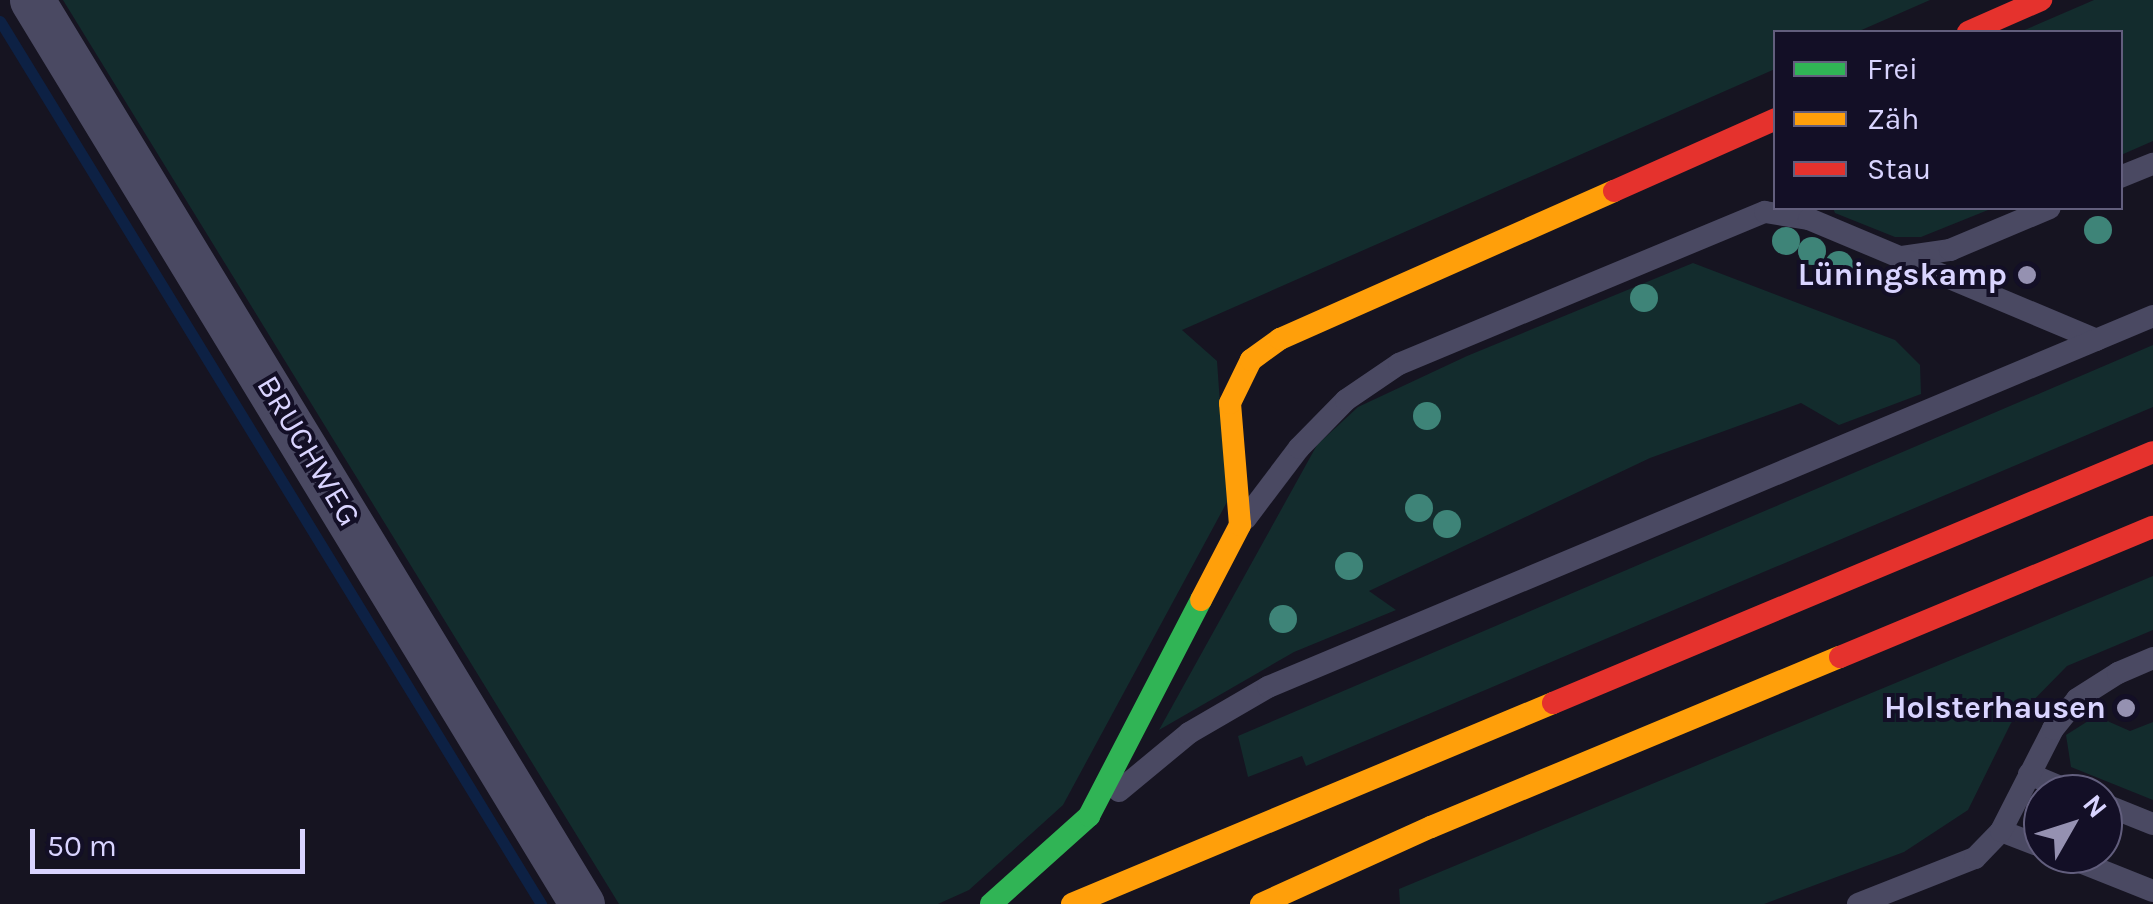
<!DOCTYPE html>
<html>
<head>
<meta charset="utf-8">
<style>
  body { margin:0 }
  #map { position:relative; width:2153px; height:904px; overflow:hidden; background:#161421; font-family:Karla,sans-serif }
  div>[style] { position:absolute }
  .green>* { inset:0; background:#132c2d }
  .stream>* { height:11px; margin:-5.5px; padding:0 5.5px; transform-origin:5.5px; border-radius:5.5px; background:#0d2144 }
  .lane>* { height:22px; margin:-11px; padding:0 11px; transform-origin:11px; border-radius:11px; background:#4a4962 }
  .street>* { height:45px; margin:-22.5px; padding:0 22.5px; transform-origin:22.5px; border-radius:22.5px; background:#4a4962 }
  .fast>* { height:22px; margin:-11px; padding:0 11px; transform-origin:11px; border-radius:11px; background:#30b455 }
  .slow>* { height:22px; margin:-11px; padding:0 11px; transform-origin:11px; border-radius:11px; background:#ff9f0a }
  .jam>* { height:22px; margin:-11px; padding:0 11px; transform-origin:11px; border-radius:11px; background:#e5322d }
  .trees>* { width:28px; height:28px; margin:-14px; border-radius:50%; background:#3e8478 }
  .dots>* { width:28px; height:28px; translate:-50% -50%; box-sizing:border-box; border:5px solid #130f26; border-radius:50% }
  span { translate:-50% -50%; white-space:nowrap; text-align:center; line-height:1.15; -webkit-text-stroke:8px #130f26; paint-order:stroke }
  .poi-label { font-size:32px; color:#d9d4ff; font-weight:700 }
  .right { translate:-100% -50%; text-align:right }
  .street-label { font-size:32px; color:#d9d4ff }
  .legend { position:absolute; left:1773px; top:30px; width:350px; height:180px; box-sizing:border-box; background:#130f26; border:2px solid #625e7d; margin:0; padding:12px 18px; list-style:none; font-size:30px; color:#d9d4ff }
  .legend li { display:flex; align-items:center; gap:20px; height:50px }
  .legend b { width:50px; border:2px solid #625e7d }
  .north { position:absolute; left:2023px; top:774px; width:100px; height:100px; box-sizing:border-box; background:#130f26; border:2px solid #625e7d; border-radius:50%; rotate:51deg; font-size:28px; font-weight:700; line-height:40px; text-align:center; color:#d9d4ff }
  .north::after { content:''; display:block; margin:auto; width:35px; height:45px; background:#9591b1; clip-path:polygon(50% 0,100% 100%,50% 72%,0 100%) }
  .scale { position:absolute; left:30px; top:829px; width:275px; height:45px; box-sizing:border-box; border:5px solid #d9d4ff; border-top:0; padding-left:12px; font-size:30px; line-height:35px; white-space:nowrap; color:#d9d4ff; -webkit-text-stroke:8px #130f26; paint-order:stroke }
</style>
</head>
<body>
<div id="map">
  <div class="green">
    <i style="clip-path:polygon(63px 0,1930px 0,1857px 32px,1776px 32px,1775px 69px,1182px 330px,1217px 361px,1227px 502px,1063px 805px,969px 890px,938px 904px,619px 904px)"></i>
    <i style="clip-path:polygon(2094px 0,2153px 0,2153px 141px,2121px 155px,2120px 32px,2020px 32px)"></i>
    <i style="clip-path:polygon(1833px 208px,1993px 208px,1921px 237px,1895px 237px,1835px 213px)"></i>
    <i style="clip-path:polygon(1693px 263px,1895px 340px,1920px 365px,1921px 394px,1839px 425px,1801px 403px,1650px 458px,1369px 591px,1396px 610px,1294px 652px,1159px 730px,1317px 445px,1358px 407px,1467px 356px)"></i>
    <i style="clip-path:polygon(2153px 345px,2153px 407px,1306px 766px,1302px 756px,1248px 777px,1238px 736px)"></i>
    <i style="clip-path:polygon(2153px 576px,2153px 630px,2067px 666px,2011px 723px,1968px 810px,1904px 852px,1764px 904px,1400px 904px,1399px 889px)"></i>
    <i style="clip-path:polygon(2096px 716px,2130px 731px,2153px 722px,2153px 800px,2071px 767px,2066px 735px)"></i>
  </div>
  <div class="stream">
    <i style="left:0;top:21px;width:1036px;rotate:58.5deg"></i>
  </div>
  <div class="lane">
    <i style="left:2120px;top:177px;width:35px;rotate:-22deg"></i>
    <i style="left:1902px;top:257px;width:49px;rotate:-8.3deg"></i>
    <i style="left:1950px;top:250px;width:108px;rotate:-22.8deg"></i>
    <i style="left:1246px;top:518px;width:88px;rotate:-52.9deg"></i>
    <i style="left:1299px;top:448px;width:67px;rotate:-45.6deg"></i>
    <i style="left:1346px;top:400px;width:64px;rotate:-34.2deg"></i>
    <i style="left:1399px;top:364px;width:396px;rotate:-22.6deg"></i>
    <i style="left:1765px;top:212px;width:45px;rotate:9deg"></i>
    <i style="left:1809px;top:219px;width:312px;rotate:22.8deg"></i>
    <i style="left:2029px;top:774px;width:52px;rotate:22.6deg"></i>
    <i style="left:1119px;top:791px;width:91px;rotate:-39.6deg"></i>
    <i style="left:1189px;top:733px;width:91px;rotate:-30.2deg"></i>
    <i style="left:1268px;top:687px;width:960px;rotate:-22.74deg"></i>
    <i style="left:2103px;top:804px;width:54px;rotate:21.8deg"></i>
    <i style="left:2001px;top:831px;width:45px;rotate:20.9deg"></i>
    <i style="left:2060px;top:854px;width:100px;rotate:21.7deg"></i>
    <i style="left:1858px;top:904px;width:126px;rotate:-21.5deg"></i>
    <i style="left:1975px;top:858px;width:37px;rotate:-46deg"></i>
    <i style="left:2001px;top:831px;width:114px;rotate:-63deg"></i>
    <i style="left:2053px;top:729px;width:38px;rotate:-51deg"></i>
    <i style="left:2077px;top:699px;width:49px;rotate:-32.4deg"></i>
    <i style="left:2118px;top:673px;width:38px;rotate:-23deg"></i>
  </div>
  <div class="street">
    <i style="left:32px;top:0;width:1058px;rotate:58.68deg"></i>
  </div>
  <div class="fast">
    <i style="left:991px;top:904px;width:132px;rotate:-41.9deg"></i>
    <i style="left:1089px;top:816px;width:243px;rotate:-62.6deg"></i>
  </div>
  <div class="slow">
    <i style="left:1201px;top:600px;width:85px;rotate:-62.5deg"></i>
    <i style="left:1240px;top:525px;width:122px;rotate:-94.7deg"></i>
    <i style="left:1230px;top:403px;width:48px;rotate:-64deg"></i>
    <i style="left:1251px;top:360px;width:36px;rotate:-36deg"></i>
    <i style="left:1280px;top:339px;width:365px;rotate:-23.9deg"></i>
    <i style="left:1072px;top:904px;width:521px;rotate:-22.68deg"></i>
    <i style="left:1261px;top:904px;width:187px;rotate:-24.4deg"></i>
    <i style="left:1431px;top:827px;width:443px;rotate:-22.6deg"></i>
  </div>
  <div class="jam">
    <i style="left:1968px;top:32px;width:80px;rotate:-23.7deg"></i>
    <i style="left:1614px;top:191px;width:177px;rotate:-24deg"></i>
    <i style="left:1840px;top:657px;width:339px;rotate:-22.6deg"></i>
    <i style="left:1553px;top:703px;width:650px;rotate:-22.7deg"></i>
  </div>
  <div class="trees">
    <i style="left:2098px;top:230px"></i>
    <i style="left:1786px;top:241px"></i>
    <i style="left:1812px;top:251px"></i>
    <i style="left:1839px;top:265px"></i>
    <i style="left:1644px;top:298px"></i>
    <i style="left:1427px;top:416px"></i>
    <i style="left:1419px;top:508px"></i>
    <i style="left:1447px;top:524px"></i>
    <i style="left:1349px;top:566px"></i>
    <i style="left:1283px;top:619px"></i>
  </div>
  <div class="dots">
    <i style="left:2027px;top:275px;background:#9591b1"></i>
    <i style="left:2126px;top:708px;background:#9591b1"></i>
  </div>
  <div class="poi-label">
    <span class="right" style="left:2007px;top:275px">Lüningskamp</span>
    <span class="right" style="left:2106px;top:708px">Holsterhausen</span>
  </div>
  <div class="street-label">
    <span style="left:308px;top:451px;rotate:59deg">BRUCHWEG</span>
  </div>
  <ul class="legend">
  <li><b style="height:12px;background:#30b455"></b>Frei</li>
  <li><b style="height:12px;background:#ff9f0a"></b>Zäh</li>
  <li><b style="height:12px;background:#e5322d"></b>Stau</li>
  </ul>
  <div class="north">N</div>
  <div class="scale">50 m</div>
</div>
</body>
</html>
